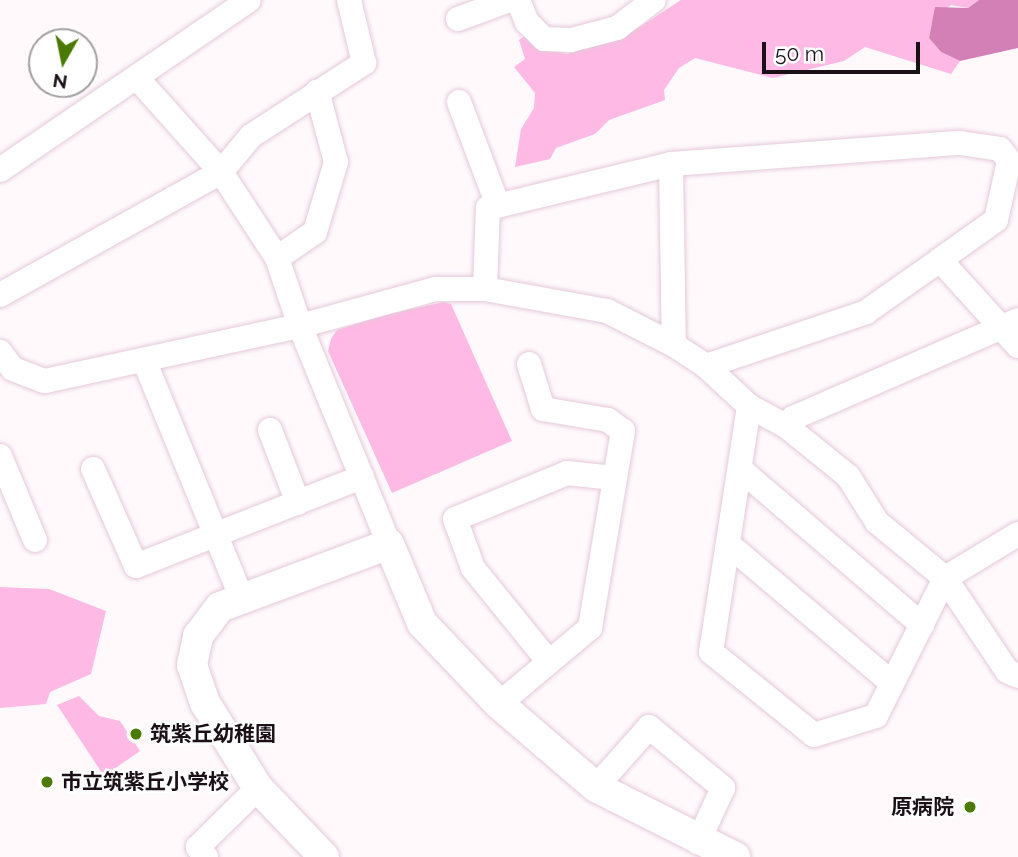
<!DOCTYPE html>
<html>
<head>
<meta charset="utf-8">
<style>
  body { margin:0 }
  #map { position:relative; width:1018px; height:857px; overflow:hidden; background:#fff9fc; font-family:Raleway,"Noto Sans JP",sans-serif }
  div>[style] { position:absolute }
  .green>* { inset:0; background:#feb9e4 }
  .water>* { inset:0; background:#d380b6 }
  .roads { filter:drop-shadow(0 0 2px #e5c9da) drop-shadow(0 0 2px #e5c9da) }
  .minor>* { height:24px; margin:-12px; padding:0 12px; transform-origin:12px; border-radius:12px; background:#fff }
  .tertiary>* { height:30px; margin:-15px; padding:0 15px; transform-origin:15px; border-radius:15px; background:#fff }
  .dots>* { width:19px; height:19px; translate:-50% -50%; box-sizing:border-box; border:4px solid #fff; border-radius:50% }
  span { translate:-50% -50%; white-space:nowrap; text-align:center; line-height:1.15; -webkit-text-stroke:5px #fff; paint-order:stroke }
  .poi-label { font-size:21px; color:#1a1016; font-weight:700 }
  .left { translate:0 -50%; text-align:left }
  .right { translate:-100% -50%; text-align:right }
  .north { position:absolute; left:28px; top:28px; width:70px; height:70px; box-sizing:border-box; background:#fff; border:2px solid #a39fa2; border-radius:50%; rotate:189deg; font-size:19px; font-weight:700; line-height:28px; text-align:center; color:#1a1016 }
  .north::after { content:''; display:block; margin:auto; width:24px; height:32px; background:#4b7a01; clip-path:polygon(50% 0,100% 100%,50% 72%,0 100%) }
  .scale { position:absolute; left:762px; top:42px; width:158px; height:32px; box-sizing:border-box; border:4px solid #1a1016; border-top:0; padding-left:9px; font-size:21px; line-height:24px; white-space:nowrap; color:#1a1016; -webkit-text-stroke:5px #fff; paint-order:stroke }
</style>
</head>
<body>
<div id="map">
  <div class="green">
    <i style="clip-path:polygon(681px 0,979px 0,968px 8px,951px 5px,932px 23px,929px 38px,941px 52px,960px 61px,951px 74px,865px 47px,844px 61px,773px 78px,695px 58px,679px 68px,664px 90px,665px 100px,609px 120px,595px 134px,556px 148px,550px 159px,515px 167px,521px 129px,534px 108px,535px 93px,514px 67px,525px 59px,519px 40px,526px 35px,538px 46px,567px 54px,621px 39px)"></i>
    <i style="clip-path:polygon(444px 302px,451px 304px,512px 441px,392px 493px,328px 351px,331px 339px,337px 330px,388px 314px)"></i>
    <i style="clip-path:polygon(0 587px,49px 589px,106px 611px,91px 674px,50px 692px,46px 704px,0 708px)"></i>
    <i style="clip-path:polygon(79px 696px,99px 716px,120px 721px,140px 751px,104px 776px,57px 705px)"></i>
  </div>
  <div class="water">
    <i style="clip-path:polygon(979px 0,1018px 0,1018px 48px,960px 61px,941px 52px,929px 38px,935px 7px,968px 8px)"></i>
  </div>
  <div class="roads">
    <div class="minor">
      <i style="left:518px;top:0;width:24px;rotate:68deg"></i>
      <i style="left:527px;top:22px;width:24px;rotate:45deg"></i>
      <i style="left:544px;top:39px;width:27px;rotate:2deg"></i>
      <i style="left:571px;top:40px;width:48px;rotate:-14.6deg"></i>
      <i style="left:617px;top:28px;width:46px;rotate:-37.1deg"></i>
      <i style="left:458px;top:19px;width:54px;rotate:-20.4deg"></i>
      <i style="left:137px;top:78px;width:126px;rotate:48.2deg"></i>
      <i style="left:221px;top:172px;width:103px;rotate:56.9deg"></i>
      <i style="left:277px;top:258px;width:72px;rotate:71.3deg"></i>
      <i style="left:300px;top:326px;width:140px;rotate:-15.3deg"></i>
      <i style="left:435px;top:289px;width:50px"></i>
      <i style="left:459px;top:102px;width:111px;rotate:69.4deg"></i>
      <i style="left:671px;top:164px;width:290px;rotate:-4.2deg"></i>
      <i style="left:960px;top:143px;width:40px;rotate:8.5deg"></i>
      <i style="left:1000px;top:149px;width:15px;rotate:53deg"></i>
      <i style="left:1009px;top:161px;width:60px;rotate:102.4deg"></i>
      <i style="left:996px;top:220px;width:69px;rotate:144.5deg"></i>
      <i style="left:0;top:170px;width:301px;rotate:-34.3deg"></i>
      <i style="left:277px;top:258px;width:46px;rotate:-34.4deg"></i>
      <i style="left:315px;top:232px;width:73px;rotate:-73.3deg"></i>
      <i style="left:336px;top:162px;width:73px;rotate:-105deg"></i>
      <i style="left:0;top:295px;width:253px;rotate:-29.1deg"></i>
      <i style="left:221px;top:172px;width:47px;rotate:-50.2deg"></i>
      <i style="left:251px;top:136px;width:135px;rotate:-32.9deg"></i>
      <i style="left:364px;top:63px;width:65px;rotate:-103.4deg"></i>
      <i style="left:674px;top:345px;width:75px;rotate:-153.1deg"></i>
      <i style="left:607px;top:311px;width:124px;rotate:-169.8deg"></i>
      <i style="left:485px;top:289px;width:81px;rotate:-87.9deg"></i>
      <i style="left:488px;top:208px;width:188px;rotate:-13.5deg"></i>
      <i style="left:671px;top:164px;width:181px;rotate:89.1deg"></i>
      <i style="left:674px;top:345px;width:38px;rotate:33deg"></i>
      <i style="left:0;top:352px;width:21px;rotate:53deg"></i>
      <i style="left:13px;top:369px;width:34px;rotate:21deg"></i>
      <i style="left:45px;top:381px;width:261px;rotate:-12.2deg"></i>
      <i style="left:300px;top:326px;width:235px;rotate:67.8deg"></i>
      <i style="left:144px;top:360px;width:258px;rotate:67.7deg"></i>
      <i style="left:749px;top:406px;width:59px;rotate:-137.1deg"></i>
      <i style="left:706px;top:366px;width:169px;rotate:-18.6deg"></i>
      <i style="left:866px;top:312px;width:90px;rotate:-35.1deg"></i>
      <i style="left:940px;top:260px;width:116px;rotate:47.8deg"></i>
      <i style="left:786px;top:426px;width:11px;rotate:-49deg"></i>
      <i style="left:793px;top:418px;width:245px;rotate:-23.5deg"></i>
      <i style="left:270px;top:430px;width:78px;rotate:69deg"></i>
      <i style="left:0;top:456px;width:91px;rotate:67.4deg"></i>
      <i style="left:93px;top:469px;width:106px;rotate:66.1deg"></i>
      <i style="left:136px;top:566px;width:243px;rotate:-21.5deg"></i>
      <i style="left:740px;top:469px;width:240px;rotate:40.6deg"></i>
      <i style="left:1018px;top:534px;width:85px;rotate:148.9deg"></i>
      <i style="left:945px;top:578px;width:154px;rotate:116.6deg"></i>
      <i style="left:876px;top:716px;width:65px;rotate:163deg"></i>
      <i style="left:814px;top:735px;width:132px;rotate:-141.1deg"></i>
      <i style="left:711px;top:652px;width:249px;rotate:-81.2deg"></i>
      <i style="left:749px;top:406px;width:42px;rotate:28.4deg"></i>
      <i style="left:786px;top:426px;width:80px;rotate:38.9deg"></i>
      <i style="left:848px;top:476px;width:54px;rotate:57.8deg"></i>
      <i style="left:877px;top:522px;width:88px;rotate:39.5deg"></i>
      <i style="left:945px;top:578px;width:112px;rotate:56.3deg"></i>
      <i style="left:1007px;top:671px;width:12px;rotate:24deg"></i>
      <i style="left:728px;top:544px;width:215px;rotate:40.3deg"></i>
      <i style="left:549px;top:662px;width:121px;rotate:-129deg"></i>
      <i style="left:473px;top:568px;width:52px;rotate:-110.2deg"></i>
      <i style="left:455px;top:519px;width:121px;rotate:-22.3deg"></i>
      <i style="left:567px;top:473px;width:47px;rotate:6.1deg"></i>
      <i style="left:499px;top:704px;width:119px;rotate:-39.9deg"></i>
      <i style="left:590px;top:628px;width:200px;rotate:-80.5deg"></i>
      <i style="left:623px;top:431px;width:19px;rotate:-144deg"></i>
      <i style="left:608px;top:420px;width:66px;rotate:-170.4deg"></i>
      <i style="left:543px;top:409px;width:47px;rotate:-107.3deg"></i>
      <i style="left:596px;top:787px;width:80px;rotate:-48.5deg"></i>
      <i style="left:649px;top:727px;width:96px;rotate:39.5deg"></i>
      <i style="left:723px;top:788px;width:60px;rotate:114.8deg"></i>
      <i style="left:206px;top:857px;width:13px;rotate:-129deg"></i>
      <i style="left:198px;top:847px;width:84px;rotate:-44.5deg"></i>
    </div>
    <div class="tertiary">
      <i style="left:324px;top:857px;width:95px;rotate:-133.7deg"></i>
      <i style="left:258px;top:788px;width:100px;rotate:-121.9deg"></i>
      <i style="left:205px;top:703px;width:40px;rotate:-108.9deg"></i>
      <i style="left:192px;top:665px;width:30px;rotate:-78deg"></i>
      <i style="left:198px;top:636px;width:36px;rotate:-53deg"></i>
      <i style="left:220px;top:607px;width:180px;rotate:-20.4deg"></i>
      <i style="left:389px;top:544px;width:86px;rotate:67.3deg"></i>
      <i style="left:422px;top:623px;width:112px;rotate:46.5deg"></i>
      <i style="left:499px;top:704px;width:128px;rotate:40.6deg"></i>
      <i style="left:596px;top:787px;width:156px;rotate:26.7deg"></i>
    </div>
  </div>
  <div class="dots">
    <i style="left:136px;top:734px;background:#4b7a01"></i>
    <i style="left:47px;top:782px;background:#4b7a01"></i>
    <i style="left:970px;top:807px;background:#4b7a01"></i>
  </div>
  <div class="poi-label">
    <span class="left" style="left:150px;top:734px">筑紫丘幼稚園</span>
    <span class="left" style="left:61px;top:782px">市立筑紫丘小学校</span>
    <span class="right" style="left:954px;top:807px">原病院</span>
  </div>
  <div class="north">N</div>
  <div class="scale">50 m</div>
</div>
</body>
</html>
